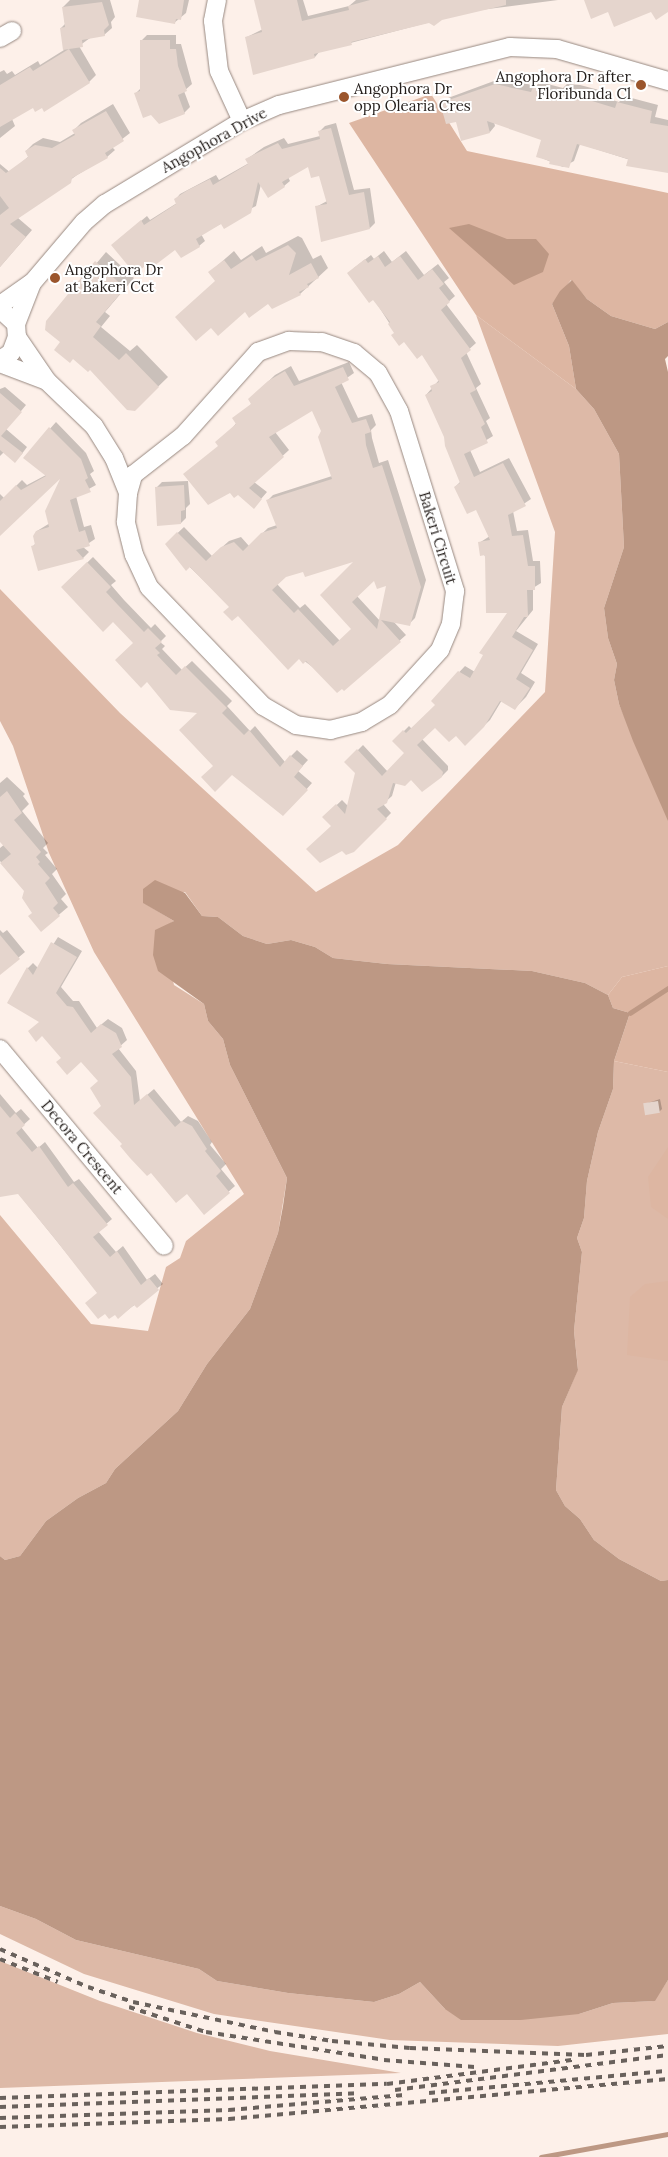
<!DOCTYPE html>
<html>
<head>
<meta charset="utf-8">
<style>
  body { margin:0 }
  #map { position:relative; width:668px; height:2157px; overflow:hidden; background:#fdf0e9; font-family:Lora,serif }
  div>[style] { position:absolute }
  .green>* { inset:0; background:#ddb9a7 }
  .forest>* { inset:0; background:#ddb6a2 }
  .water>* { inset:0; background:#bd9884 }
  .shadow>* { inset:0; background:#0003 }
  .stream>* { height:4.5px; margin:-2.25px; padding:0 2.25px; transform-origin:2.25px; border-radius:2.25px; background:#bd9884 }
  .building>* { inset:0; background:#e5d5cd; transform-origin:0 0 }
  .roads { filter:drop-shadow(0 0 1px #978880) drop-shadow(0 0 1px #978880) }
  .street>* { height:18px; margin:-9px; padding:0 9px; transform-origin:9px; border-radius:9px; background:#fff }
  .rail>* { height:4px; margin-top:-2px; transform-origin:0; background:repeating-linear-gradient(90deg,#69615c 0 6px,transparent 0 12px) }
  .dots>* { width:14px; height:14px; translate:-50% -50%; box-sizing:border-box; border:2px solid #fff; border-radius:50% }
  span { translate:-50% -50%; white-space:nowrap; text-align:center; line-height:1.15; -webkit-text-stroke:4px #fff; paint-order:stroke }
  .poi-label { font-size:15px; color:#241e1b }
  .right { translate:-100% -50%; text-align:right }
  .left { translate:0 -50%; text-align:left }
  .street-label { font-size:15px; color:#241e1b }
</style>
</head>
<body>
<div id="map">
  <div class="green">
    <i style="clip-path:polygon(476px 315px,576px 389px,594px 409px,619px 454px,624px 547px,604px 608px,608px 638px,617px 664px,614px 680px,619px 704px,668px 818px,668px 966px,622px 977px,608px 995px,585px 983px,532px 971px,387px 964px,333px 958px,315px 947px,291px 940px,267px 944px,243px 936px,218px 917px,202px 916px,185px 892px,144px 903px,174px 921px,161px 929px,174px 985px,204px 1004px,208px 1021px,223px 1039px,230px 1065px,287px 1178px,278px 1233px,250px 1309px,207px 1364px,178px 1411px,115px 1469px,106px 1483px,78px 1498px,46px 1521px,20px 1556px,5px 1560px,0 1556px,0 1215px,91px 1324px,148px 1331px,166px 1267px,180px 1258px,186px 1241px,244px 1194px,94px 952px,49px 853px,13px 746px,0 721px,0 589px,120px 713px,316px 892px,398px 845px,545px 692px,555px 532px)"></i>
    <i style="clip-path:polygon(614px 1061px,668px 1072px,668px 1580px,661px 1581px,619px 1559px,594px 1540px,580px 1519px,565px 1506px,556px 1490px,562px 1407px,578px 1369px,574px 1331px,582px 1252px,577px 1238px,584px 1218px,587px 1181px,598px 1132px,613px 1089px)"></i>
    <i style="clip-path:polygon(0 1906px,36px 1919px,76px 1940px,199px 1969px,217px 1981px,288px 1993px,374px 2002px,399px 1994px,420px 1982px,445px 2009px,579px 2014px,613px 2003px,654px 2001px,668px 1980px,668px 2034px,558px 2046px,390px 2040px,214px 2014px,84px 1974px,0 1934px)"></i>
    <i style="clip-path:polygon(0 1961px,100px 2001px,197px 2033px,270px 2051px,401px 2073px,0 2088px)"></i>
  </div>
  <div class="forest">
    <i style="clip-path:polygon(431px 94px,467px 151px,668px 193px,668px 322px,655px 329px,611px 316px,587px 299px,571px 280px,552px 304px,569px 346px,576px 389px,476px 315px,349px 123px)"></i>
    <i style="clip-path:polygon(668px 966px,668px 1072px,614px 1061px,630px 1013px,613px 1008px,608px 995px,622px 977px)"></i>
    <i style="clip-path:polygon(668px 1147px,668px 1219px,651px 1207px,648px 1177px)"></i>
    <i style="clip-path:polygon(668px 1281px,668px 1361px,627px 1355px,630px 1297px,645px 1284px)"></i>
  </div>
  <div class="water">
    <i style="clip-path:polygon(469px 224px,507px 239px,536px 239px,549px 254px,543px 272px,514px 285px,449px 228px)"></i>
    <i style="clip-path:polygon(572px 280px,587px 299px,611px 316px,655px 329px,668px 322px,668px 356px,665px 359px,668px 372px,668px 821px,633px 741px,619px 704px,614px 680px,617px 664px,608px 638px,604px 608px,624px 547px,619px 454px,594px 409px,576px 389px,569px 346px,552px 304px,560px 291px)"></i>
    <i style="clip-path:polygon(155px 880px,185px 893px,202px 916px,218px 917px,243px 936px,267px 944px,291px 940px,315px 947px,333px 958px,387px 964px,532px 971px,585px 983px,608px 995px,613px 1008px,630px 1013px,614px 1061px,613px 1089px,598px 1132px,587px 1181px,584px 1218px,577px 1238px,582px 1252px,574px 1331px,578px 1370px,562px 1407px,556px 1490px,565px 1506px,580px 1519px,594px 1540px,619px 1559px,661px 1581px,668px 1580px,668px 1980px,655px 2001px,613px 2003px,579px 2014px,521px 2020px,461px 2020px,445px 2009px,420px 1982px,399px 1994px,374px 2002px,288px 1993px,217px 1981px,199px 1969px,76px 1940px,36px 1919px,0 1906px,0 1556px,5px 1560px,20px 1556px,46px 1521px,78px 1498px,106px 1483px,115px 1469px,178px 1411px,207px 1364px,250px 1309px,278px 1233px,283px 1206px,287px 1178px,230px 1065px,223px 1039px,208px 1021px,204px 1004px,158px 971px,153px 955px,155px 930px,174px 921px,143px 903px,143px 889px)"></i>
  </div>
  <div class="shadow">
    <i style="clip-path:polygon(70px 0,110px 0,115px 17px,111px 22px,112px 28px,104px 35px,90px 38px,79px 46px,96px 75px,89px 82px,43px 106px,33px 106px,12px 119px,15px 126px,0 138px,0 72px,4px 70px,7px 74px,12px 71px,15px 75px,38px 61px,40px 65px,64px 50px,61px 28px,65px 24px,63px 7px)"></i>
    <i style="clip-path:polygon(140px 0,189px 0,186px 13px,174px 23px)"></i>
    <i style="clip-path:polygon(255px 0,303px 0,308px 16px,349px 6px,356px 0,558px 0,472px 11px,320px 51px,315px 57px,247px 37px,263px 29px)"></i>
    <i style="clip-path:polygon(147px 35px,176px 35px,176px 44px,181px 44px,192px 84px,184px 91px,190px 107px,184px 113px,135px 94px,141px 88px,141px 41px)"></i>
    <i style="clip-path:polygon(502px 78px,536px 86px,540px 82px,563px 88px,567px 84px,580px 85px,599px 90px,597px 95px,619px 102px,624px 96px,658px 105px,655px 117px,668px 120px,668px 172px,580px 144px,574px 161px,563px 167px,537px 156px,542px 139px,494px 122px,495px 126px,490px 132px,457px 120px,442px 104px,448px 98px)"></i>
    <i style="clip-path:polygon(113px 104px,130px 133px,112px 147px,115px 150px,107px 157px,77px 175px,18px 218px,32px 230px,0 267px,0 164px,18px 179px,13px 170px,29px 156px,26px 151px,33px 144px,43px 138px,60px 142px,75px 133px,74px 130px,81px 123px)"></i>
    <i style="clip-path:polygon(336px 123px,354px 190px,370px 188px,375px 223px,370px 228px,316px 207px,327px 201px,320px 175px,309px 165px,288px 177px,290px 181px,284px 186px,261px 184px,256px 206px,201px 234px,205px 241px,199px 246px,177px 249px,118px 240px,147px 216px,150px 220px,177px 203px,175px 200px,180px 194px,216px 175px,219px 180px,249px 163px,247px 159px,264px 147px,284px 138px,288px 144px,320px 136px,319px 132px,325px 126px)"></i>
    <i style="clip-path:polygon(298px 236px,302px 238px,313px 259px,321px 255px,328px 268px,300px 294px,268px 302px,216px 281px,210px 272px,234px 251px,241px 260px,262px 246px,266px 253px)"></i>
    <i style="clip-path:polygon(384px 251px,392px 262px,406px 251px,424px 275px,438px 264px,449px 278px,444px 282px,455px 296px,446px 304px,476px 343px,466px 352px,481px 384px,476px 388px,490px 418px,486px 421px,493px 436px,470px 450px,480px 472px,509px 458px,531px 499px,513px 511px,517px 531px,528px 530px,533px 561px,540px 561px,541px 583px,533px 588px,533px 610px,516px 631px,538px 644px,521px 673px,535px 682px,526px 697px,515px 708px,502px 700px,490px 720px,465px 744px,456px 734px,436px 726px,422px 739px,448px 766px,448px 770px,442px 776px,396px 782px,392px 796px,383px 804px,391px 813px,354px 851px,324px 817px,342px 800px,348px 806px,356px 773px,346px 762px,363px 745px,388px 772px,405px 753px,394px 741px,409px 726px,412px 729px,436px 705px,432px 701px,465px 666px,475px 672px,509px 611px,479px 543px,490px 536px,476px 508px,455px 487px,461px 481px,446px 437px,426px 395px,439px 380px,422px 354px,395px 332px,354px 268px,371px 255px,374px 259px)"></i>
    <i style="clip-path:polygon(106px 252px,134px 278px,105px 312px,110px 316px,101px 327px,130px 351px,137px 345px,168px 377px,135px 409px,62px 342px,47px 322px)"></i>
    <i style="clip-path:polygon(evenodd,349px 362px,354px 373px,341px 382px,358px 418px,372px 414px,376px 425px,371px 430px,372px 438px,379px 463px,388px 460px,426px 580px,415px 618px,409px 624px,393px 621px,406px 635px,344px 690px,231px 607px,166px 544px,184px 527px,212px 556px,229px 541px,241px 537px,249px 546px,268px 528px,277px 525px,267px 501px,273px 495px,332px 476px,323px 431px,313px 409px,275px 432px,289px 450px,254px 482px,267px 492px,254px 507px,219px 445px,252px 403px,250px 399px,275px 375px,291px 366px,299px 381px,349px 362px,358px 560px,321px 595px,353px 629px,340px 641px,305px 604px,300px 608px,277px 584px,286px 575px,358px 560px,349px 362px,375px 578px,388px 584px,380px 621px,357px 596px,375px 578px)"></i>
    <i style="clip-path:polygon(5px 387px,26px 405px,6px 429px,27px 447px,21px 455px,4px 452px,0 456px,0 389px)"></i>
    <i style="clip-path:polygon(56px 422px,86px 453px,94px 471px,90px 474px,96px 485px,76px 496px,84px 527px,91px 525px,95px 539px,83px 547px,89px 552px,83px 558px,39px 570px,33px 546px,36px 543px,37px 531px,50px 523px,63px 474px,0 534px,0 494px,4px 498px,22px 480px,27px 485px,46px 475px,25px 457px)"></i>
    <i style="clip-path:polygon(188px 481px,190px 504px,186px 508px,186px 518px,181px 523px,156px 488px,162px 482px)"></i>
    <i style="clip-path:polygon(93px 557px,116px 581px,111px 585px,124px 600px,151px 628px,155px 624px,166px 636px,160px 642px,165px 646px,162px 649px,182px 670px,192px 661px,232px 701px,227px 706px,250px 731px,255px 726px,285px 762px,297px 750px,308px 760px,298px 771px,312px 783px,289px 809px,232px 773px,214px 766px,199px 712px,113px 620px,62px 587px)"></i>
    <i style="clip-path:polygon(7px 777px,25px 794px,23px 796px,29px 804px,22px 811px,48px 843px,43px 848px,48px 853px,45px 855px,57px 869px,52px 874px,66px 894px,61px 899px,68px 907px,41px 930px,25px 891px,0 861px,0 848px,6px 843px,0 836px,0 783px)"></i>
    <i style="clip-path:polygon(0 930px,3px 933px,7px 930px,25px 952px,0 973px)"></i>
    <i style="clip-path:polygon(58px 937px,82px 951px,61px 987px,73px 1001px,79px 1001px,97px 1028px,108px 1019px,122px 1028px,127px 1040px,118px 1048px,136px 1071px,140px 1101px,154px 1089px,181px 1122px,188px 1116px,198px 1121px,212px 1142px,210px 1145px,226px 1164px,221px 1169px,235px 1186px,204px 1213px,187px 1192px,151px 1171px,124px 1144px,103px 1106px,99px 1081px,82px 1060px,62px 1058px,40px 1021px,8px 1003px,28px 968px,33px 963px,38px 968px)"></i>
    <i style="clip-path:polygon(0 1094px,16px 1113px,21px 1109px,30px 1119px,21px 1127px,38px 1148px,45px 1142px,74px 1182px,79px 1179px,112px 1219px,98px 1231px,116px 1252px,123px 1246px,147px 1280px,155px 1274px,163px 1284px,118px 1317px,18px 1193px,0 1196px)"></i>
    <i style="clip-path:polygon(660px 1099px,662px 1109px,659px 1112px,645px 1104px)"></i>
  </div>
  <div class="stream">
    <i style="left:630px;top:1013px;width:45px;rotate:-33.3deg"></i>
    <i style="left:541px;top:2157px;width:129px;rotate:-10.3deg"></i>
  </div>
  <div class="building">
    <i style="clip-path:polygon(139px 0,184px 0,181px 20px,176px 19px,175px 24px,136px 17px)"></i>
    <i style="clip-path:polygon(254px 0,297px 0,302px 21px,349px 10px,348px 6px,370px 0,506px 0,506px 5px,442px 20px,434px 26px,429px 23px,351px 42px,352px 45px,314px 54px,315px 58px,253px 75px,245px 37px,262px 32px)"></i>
    <i style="clip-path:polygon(584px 0,668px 0,668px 12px,656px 20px,651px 12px,614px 27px,608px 12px,591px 19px)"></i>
    <i style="clip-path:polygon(102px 2px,109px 25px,104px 30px,105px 36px,82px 40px,83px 47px,69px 49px,90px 83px,44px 112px,42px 108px,35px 112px,33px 108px,0 127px,0 85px,30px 67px,33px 71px,69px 49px,63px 50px,60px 28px,65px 27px,62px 7px)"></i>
    <i style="clip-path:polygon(140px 40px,170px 40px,170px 49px,176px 49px,178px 66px,187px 91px,178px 95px,185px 114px,159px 124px,151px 115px,143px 118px,134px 93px,140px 91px)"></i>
    <i style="clip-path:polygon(495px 84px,531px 92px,533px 87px,559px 94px,560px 89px,572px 92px,573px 90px,594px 96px,592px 101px,615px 108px,617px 102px,652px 111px,650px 123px,668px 126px,668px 173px,626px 166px,628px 159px,577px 144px,569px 168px,549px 164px,550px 161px,536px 157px,541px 140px,487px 121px,490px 133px,461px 141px,456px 122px,446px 124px,440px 103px)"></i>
    <i style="clip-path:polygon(106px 111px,124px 141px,105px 153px,108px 158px,72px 178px,71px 183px,10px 224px,26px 237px,0 267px,0 215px,9px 208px,0 196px,0 168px,6px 173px,28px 157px,25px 151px,35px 145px,52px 148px,75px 135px,72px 130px)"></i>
    <i style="clip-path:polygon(331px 128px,349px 195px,364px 192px,370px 229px,321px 242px,315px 206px,327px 204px,319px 176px,311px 178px,308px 167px,282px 182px,285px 187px,268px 198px,258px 182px,251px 213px,224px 229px,221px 224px,196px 239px,200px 247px,181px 258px,175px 250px,154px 266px,150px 262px,135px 274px,111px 245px,141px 220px,144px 225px,176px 204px,174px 199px,188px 190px,210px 179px,213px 185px,248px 164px,245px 159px,257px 153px,278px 143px,282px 149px,320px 139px,318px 131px)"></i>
    <i style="clip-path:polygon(288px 245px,296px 253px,289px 275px,311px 263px,319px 278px,307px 284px,309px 287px,299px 292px,301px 295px,272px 309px,268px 304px,249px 318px,245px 312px,218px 336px,211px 328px,196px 341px,175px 317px,215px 281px,208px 272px,224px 260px,231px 269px,252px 255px,256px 261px)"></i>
    <i style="clip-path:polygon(378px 256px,385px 267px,400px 256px,418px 280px,432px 269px,444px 284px,439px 288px,450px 302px,441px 310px,471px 350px,461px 358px,476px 390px,470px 393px,485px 424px,481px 427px,488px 443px,464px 454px,474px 477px,503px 463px,526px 506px,508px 515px,512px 536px,523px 535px,528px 566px,535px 566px,535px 590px,527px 590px,528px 617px,524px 617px,512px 637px,533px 650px,516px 679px,530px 688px,515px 710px,500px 701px,484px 727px,465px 746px,456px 736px,449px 742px,435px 728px,417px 745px,443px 772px,442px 777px,422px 792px,411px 780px,405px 786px,393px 783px,387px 803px,377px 809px,387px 819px,354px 852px,346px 855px,342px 851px,320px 863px,306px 849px,331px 826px,322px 817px,336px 804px,345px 814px,355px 773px,344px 762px,357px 749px,382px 776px,404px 753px,392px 741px,403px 730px,406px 733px,435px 705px,431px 701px,458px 671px,470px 678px,483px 655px,479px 653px,507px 613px,486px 613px,485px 555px,480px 556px,478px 542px,490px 540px,476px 510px,467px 514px,454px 487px,460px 483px,445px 446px,444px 437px,425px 395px,432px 391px,430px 386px,439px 382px,422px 355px,417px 359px,404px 342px,399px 346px,391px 335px,394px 333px,388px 324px,390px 322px,373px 300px,369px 303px,347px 273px,365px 259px,368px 263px)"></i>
    <i style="clip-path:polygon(95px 261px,125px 288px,96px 322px,101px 326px,93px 337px,119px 360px,126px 353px,159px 387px,135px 411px,127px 410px,90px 370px,88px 372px,73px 359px,70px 363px,54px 350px,60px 342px,45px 330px,46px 321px)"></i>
    <i style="clip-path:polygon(evenodd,343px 367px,349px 380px,335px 387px,352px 423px,366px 419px,371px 432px,365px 434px,366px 445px,373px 468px,382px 465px,421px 587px,410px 626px,381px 620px,401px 642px,344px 691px,342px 689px,337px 693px,306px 661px,303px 664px,299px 659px,288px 670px,238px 616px,232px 621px,223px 612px,229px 607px,190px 567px,186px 571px,165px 544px,177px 532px,206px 561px,221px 547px,234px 542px,243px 551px,261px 533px,277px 528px,266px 500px,332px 479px,318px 437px,321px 431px,312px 411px,269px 437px,284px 457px,249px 488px,262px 499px,254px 509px,238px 495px,234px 498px,230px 493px,208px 505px,183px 474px,218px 446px,215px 442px,236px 424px,232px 418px,251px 404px,248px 399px,268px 381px,285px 371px,294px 386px,343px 367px,353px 562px,320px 595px,351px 629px,333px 646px,298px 609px,294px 613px,272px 590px,286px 577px,303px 572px,305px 577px,353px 562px,343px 367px,374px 581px,377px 589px,386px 586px,377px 629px,352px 602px,374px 581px)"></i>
    <i style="clip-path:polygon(0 393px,22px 412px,1px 436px,23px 453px,15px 463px,0 450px)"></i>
    <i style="clip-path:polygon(49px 427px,81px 459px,88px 478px,85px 480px,91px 492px,70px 500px,79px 532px,85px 530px,90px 546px,76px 550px,84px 559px,38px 571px,31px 546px,35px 545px,33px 536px,36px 531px,49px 527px,45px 511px,60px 479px,0 536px,0 501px,16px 485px,21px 490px,46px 476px,23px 458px)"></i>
    <i style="clip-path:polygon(184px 485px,185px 510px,181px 511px,181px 524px,157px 526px,155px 487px)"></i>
    <i style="clip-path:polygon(87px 562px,111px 587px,106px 592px,118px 605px,144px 632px,148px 628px,162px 642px,155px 648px,160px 653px,157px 655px,176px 675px,185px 666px,227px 708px,222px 713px,244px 735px,249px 730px,280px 767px,290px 755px,303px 766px,294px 777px,308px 790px,283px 816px,232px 775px,215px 792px,201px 777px,213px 766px,179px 730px,197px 713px,170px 710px,147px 682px,141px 688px,115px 660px,133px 643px,113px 622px,103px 632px,61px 587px)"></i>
    <i style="clip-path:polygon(7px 791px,22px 813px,14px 820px,41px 852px,36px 857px,40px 862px,38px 864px,50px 878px,45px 883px,58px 903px,53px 908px,60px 916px,41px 932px,28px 916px,32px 913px,22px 898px,24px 891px,0 863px,11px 854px,0 842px,0 797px)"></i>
    <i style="clip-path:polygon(0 935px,20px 959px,0 975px)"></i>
    <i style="clip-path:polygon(51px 942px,77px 957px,56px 993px,67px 1006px,73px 1007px,91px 1033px,101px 1024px,116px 1033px,122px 1047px,112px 1054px,131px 1077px,134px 1105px,147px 1094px,175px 1127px,182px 1121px,192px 1126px,207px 1149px,205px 1151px,221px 1171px,216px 1176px,230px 1193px,204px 1215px,187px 1194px,176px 1203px,151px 1173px,147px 1176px,130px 1158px,120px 1146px,122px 1144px,93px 1113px,101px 1106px,90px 1088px,98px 1081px,81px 1062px,67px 1075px,56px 1062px,61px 1058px,42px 1036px,36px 1042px,28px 1031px,39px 1022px,7px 1003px,27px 967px,33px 975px)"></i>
    <i style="left:658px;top:1101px;width:12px;height:15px;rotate:81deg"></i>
    <i style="clip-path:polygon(0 1106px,10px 1118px,15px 1113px,25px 1125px,16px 1133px,32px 1152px,39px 1146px,68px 1187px,73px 1183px,108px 1225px,93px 1237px,110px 1257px,117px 1251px,141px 1285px,149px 1278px,159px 1290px,137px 1308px,134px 1305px,118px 1319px,115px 1315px,109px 1319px,105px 1314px,98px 1319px,85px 1303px,97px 1293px,55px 1239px,18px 1194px,0 1197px)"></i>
  </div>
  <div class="roads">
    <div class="street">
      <i style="left:217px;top:0;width:21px;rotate:101deg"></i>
      <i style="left:213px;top:21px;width:50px;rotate:83.2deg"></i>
      <i style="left:219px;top:71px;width:55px;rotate:65.3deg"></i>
      <i style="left:0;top:38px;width:14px;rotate:-30deg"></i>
      <i style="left:0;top:305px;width:39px;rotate:-35deg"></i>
      <i style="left:32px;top:283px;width:80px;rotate:-49.6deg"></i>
      <i style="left:84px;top:222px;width:28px;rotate:-41deg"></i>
      <i style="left:105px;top:204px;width:160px;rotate:-31.2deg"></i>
      <i style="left:242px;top:121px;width:40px;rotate:-23.4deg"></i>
      <i style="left:279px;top:105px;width:238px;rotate:-14.1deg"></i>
      <i style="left:510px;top:47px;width:47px;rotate:2.4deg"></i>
      <i style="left:557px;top:49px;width:116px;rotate:16.1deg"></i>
      <i style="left:0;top:309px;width:22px;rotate:43deg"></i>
      <i style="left:16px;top:324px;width:13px;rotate:86deg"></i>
      <i style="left:17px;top:337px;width:17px;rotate:111deg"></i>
      <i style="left:11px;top:353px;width:13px;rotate:148deg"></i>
      <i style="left:16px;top:324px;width:44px;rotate:-68.7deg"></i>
      <i style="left:17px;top:337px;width:53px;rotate:55.7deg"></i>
      <i style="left:47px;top:381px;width:65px;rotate:43.8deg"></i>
      <i style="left:94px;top:426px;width:38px;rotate:58deg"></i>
      <i style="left:114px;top:458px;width:38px;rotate:68deg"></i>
      <i style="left:289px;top:341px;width:33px;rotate:2deg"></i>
      <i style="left:322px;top:342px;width:34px;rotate:19deg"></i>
      <i style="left:354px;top:353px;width:31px;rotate:40deg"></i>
      <i style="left:378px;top:373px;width:43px;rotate:61.1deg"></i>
      <i style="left:399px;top:411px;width:189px;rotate:72.7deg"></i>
      <i style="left:455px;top:591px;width:33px;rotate:97deg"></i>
      <i style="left:451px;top:624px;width:28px;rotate:113deg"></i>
      <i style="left:440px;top:650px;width:74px;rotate:132.3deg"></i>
      <i style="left:390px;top:705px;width:33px;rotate:149deg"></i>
      <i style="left:362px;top:722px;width:32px;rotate:166deg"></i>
      <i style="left:331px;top:730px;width:35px;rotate:-172deg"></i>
      <i style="left:296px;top:725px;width:38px;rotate:-150deg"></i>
      <i style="left:263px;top:706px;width:165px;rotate:-133.8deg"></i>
      <i style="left:149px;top:587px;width:35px;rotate:-115deg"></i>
      <i style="left:134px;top:555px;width:34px;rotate:-104deg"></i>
      <i style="left:126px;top:522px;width:29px;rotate:-86deg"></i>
      <i style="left:128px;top:493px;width:19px;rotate:-74deg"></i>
      <i style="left:133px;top:475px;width:63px;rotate:-38deg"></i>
      <i style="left:183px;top:436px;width:113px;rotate:-48.2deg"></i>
      <i style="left:258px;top:352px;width:33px;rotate:-20deg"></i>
      <i style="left:0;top:363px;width:48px;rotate:20.7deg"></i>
      <i style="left:0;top:1049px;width:256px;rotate:50.2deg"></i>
    </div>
  </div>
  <div class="rail">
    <i style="left:0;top:1949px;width:96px;rotate:23.4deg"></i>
    <i style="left:88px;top:1987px;width:47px;rotate:18.4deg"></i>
    <i style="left:133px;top:2002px;width:145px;rotate:11.9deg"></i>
    <i style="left:275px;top:2032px;width:58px;rotate:9deg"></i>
    <i style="left:332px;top:2041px;width:78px;rotate:5.1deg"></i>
    <i style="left:410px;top:2048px;width:176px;rotate:2.3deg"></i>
    <i style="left:586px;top:2055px;width:82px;rotate:-6.3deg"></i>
    <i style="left:0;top:1959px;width:62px;rotate:21.6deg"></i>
    <i style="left:129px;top:2007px;width:81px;rotate:18deg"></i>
    <i style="left:206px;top:2032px;width:180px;rotate:8.9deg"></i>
    <i style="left:384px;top:2060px;width:91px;rotate:4.4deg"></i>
    <i style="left:395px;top:2090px;width:275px;rotate:-7.3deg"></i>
    <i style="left:429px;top:2093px;width:240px;rotate:-5.3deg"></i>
    <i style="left:0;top:2098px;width:387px;rotate:-2.1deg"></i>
    <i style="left:387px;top:2084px;width:188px;rotate:-7.4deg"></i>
    <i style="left:0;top:2107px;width:358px;rotate:-2.2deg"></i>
    <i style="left:0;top:2118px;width:229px;rotate:-2deg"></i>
    <i style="left:229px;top:2110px;width:176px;rotate:-4.9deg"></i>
    <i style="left:0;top:2127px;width:229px;rotate:-2deg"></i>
    <i style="left:229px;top:2119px;width:441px;rotate:-5.2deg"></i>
  </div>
  <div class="dots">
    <i style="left:641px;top:85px;background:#9b552c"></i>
    <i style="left:344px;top:97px;background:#9b552c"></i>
    <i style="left:55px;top:278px;background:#9b552c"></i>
  </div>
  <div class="poi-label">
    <span class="right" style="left:631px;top:85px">Angophora Dr after<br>Floribunda Cl</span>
    <span class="left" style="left:354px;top:97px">Angophora Dr<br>opp Olearia Cres</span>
    <span class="left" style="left:65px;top:278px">Angophora Dr<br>at Bakeri Cct</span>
  </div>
  <div class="street-label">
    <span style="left:214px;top:140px;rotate:-29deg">Angophora Drive</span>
    <span style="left:438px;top:538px;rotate:73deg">Bakeri Circuit</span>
    <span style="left:82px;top:1147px;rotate:50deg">Decora Crescent</span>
  </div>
</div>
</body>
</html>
